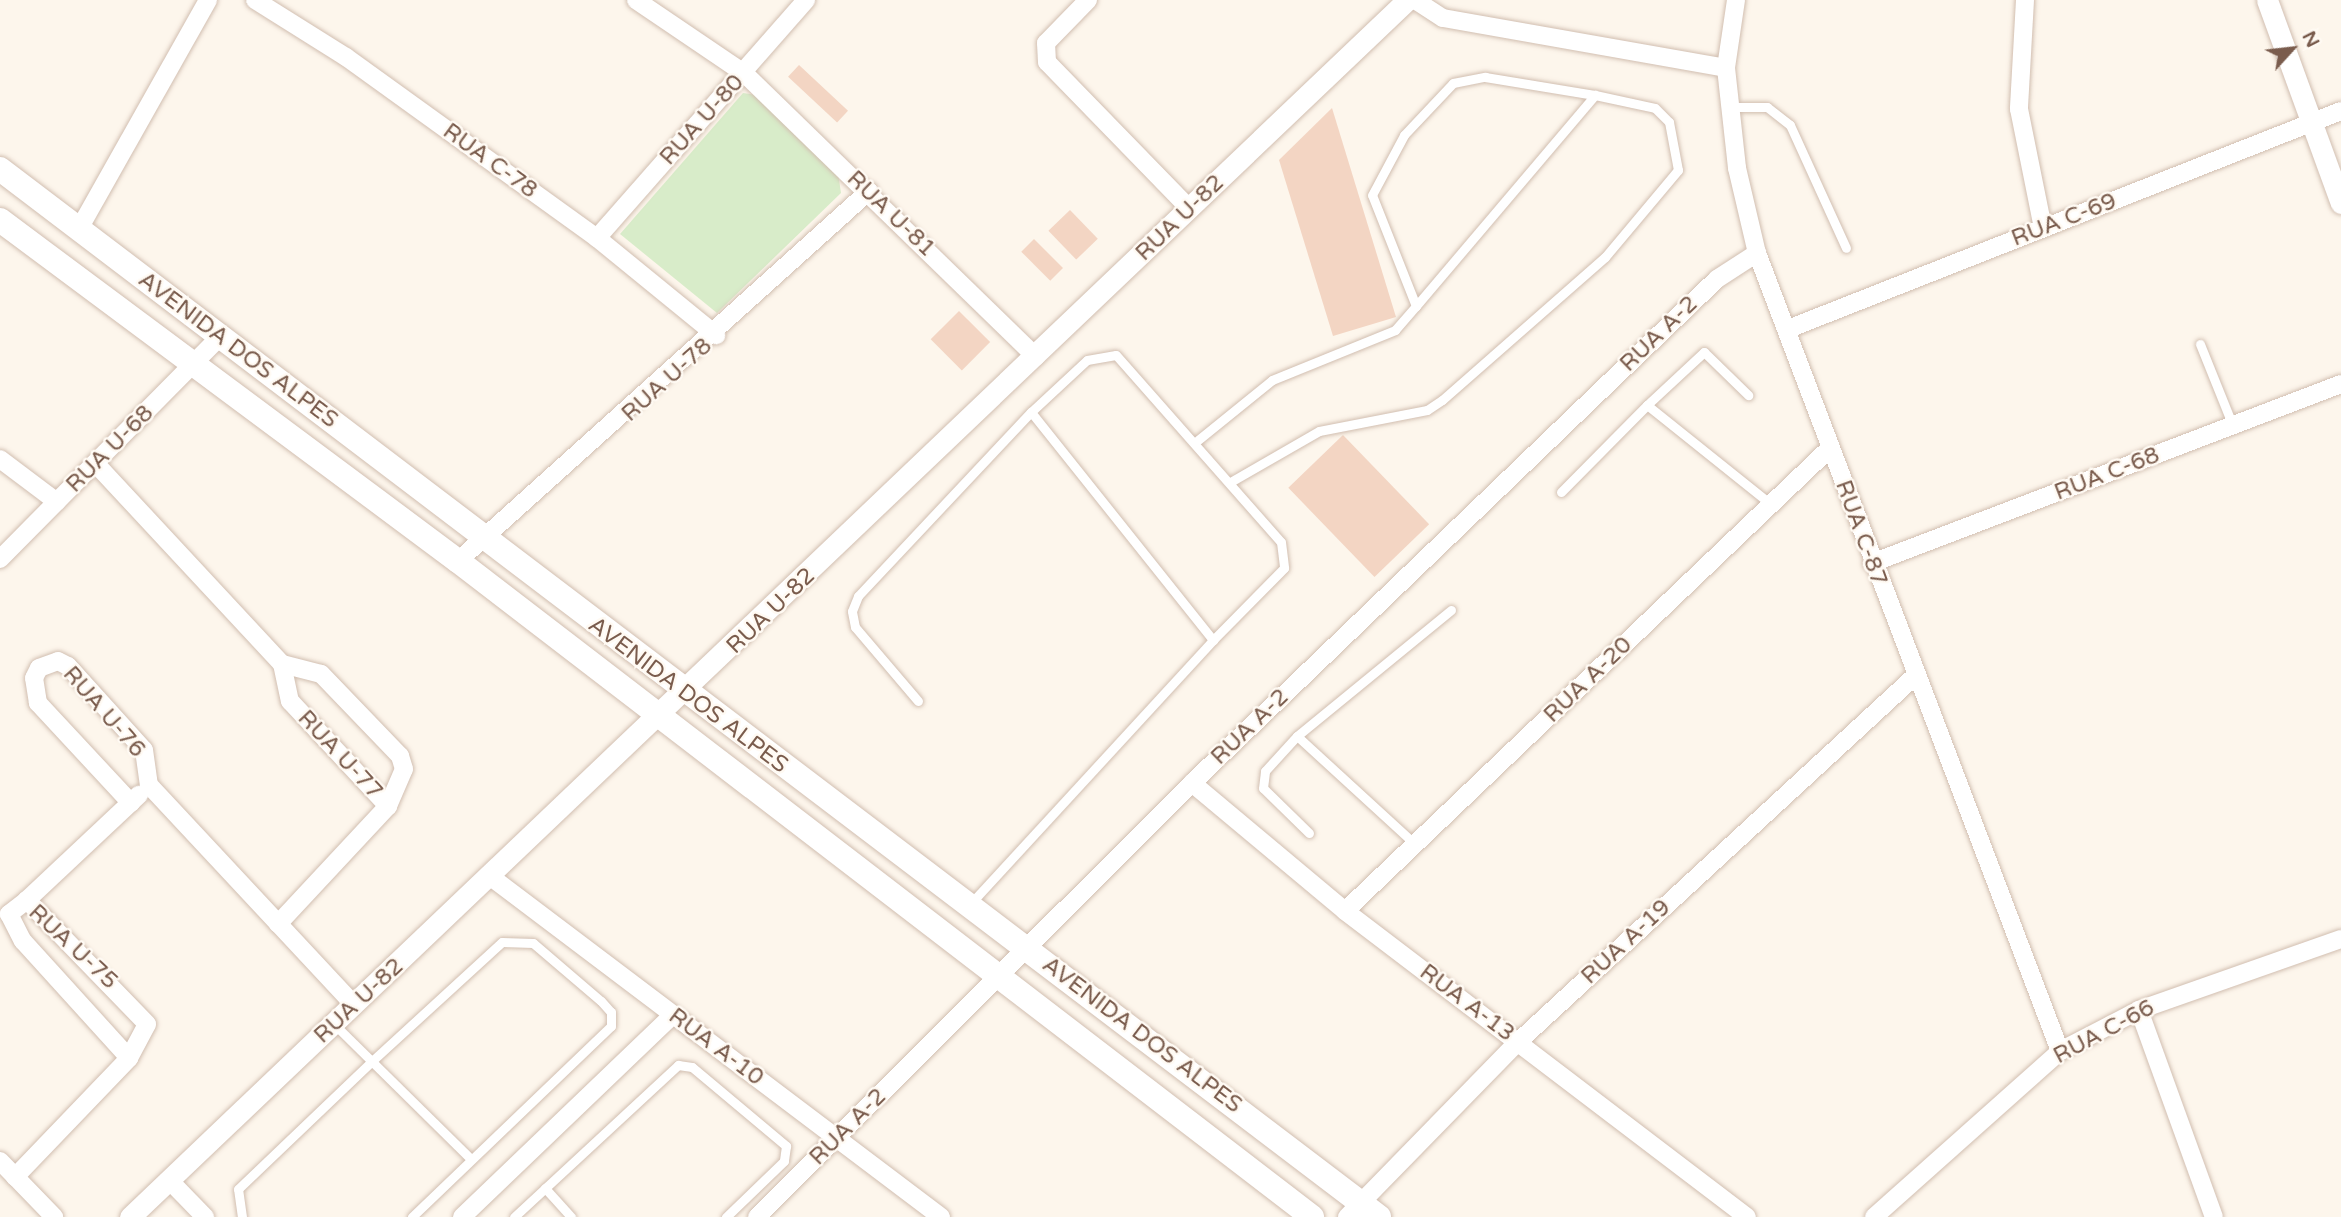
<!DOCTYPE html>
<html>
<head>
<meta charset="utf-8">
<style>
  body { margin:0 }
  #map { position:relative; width:2341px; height:1217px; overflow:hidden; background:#fdf6ec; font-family:"Varela Round",sans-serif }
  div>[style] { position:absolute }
  .green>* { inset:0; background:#d8ecc9 }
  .building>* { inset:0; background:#f3d5c3; transform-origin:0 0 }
  .roads { filter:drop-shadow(0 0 2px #d1beb0) drop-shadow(0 0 2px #d1beb0) }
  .service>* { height:9px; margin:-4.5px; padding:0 4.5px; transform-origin:4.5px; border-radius:4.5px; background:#fff }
  .minor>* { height:18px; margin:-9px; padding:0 9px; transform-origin:9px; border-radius:9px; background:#fff }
  .tertiary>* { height:21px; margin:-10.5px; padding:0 10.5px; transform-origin:10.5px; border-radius:10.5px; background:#fff }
  .secondary>* { height:24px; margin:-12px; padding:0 12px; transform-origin:12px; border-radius:12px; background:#fff }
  span { translate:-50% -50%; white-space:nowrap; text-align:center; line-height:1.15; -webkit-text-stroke:5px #fffaf3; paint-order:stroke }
  .street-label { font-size:23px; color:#7a5c4d }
  .north { position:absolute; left:2257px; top:14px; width:70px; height:70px; -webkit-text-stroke:5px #fffaf3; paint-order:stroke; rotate:63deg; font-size:19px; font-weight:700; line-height:28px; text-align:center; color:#7a5c4d }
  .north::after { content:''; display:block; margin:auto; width:24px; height:32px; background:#7a5c4d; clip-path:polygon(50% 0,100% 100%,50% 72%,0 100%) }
</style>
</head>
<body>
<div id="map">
  <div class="green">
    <i style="clip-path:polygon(743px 93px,763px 96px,838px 173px,841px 193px,717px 313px,620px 234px)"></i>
  </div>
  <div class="building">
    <i style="left:799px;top:65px;width:67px;height:16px;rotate:43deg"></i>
    <i style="clip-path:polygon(1332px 108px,1396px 317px,1333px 336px,1279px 160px)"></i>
    <i style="left:1070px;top:210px;width:40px;height:30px;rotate:46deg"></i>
    <i style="left:1034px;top:239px;width:41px;height:18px;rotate:45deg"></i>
    <i style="left:959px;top:311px;width:44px;height:40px;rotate:45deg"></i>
    <i style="left:1343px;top:435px;width:124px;height:76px;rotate:46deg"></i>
  </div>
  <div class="roads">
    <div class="service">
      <i style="left:1730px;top:107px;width:37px"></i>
      <i style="left:1767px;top:107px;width:29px;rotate:38deg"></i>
      <i style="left:1790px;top:125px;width:135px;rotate:65.5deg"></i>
      <i style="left:1416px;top:306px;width:277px;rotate:-49.7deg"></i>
      <i style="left:2200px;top:344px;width:88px;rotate:68.1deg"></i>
      <i style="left:1647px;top:405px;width:78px;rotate:-42.9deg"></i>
      <i style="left:1704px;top:352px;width:62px;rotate:44.3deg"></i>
      <i style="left:1031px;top:412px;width:76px;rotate:-42.9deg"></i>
      <i style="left:1087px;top:360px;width:29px;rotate:-10deg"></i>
      <i style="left:1116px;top:355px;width:249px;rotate:48.6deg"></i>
      <i style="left:1281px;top:542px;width:26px;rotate:83deg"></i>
      <i style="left:1284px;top:568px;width:101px;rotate:134.6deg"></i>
      <i style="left:1198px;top:440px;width:95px;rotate:-39deg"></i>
      <i style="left:1272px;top:380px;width:133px;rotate:-22.1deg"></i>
      <i style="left:1395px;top:330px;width:32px;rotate:-49deg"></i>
      <i style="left:1416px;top:306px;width:119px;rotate:-111.6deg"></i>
      <i style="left:1372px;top:195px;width:68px;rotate:-61.9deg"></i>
      <i style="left:1404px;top:135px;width:71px;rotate:-46.7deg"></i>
      <i style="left:1453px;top:83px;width:33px;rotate:-11deg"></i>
      <i style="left:1485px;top:77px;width:111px;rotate:9.3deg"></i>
      <i style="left:1595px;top:95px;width:61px;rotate:12.2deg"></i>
      <i style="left:1655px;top:108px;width:20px;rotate:45deg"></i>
      <i style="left:1669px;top:122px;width:49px;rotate:79.4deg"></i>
      <i style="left:1678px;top:170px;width:114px;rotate:130deg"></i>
      <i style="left:1605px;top:257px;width:217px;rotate:138.7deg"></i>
      <i style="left:1442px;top:400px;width:18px;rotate:146deg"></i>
      <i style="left:1427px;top:410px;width:110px;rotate:169deg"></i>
      <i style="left:1319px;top:431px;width:100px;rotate:150.1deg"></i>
      <i style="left:1561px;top:492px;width:122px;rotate:-45.3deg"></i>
      <i style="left:1647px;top:405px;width:160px;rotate:38.7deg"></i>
      <i style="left:918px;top:701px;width:97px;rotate:-130.4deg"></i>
      <i style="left:855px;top:627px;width:16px;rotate:-101deg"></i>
      <i style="left:852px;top:611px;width:16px;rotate:-68deg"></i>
      <i style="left:858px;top:596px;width:253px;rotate:-46.8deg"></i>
      <i style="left:1031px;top:412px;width:292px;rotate:51.4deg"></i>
      <i style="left:1213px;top:640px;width:359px;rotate:132.6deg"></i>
      <i style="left:1297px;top:736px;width:161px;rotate:42.5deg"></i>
      <i style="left:1309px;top:833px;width:64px;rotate:-135.6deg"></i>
      <i style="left:1263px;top:788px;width:17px;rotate:-83deg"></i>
      <i style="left:1265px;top:771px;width:47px;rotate:-47.6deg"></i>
      <i style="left:1297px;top:736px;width:199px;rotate:-39.3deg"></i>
      <i style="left:334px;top:1024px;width:192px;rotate:44.6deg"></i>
      <i style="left:545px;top:1188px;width:39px;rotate:48deg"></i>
      <i style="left:242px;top:1217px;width:28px;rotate:-98deg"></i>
      <i style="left:238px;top:1189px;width:185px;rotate:-43.7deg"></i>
      <i style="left:372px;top:1061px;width:176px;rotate:-42.5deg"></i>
      <i style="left:502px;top:942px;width:31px;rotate:2deg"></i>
      <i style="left:533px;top:943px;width:89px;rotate:40.5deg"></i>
      <i style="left:601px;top:1001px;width:15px;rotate:48deg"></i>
      <i style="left:611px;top:1012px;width:14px;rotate:90deg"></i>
      <i style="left:611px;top:1026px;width:276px;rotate:136.2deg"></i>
      <i style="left:514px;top:1217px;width:224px;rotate:-42.8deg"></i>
      <i style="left:678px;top:1065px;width:14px;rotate:8deg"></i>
      <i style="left:692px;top:1067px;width:123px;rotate:40deg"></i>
      <i style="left:786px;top:1146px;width:15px;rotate:98deg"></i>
      <i style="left:784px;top:1161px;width:81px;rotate:136deg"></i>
    </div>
    <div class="minor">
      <i style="left:255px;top:0;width:107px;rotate:32.1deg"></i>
      <i style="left:346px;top:57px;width:309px;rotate:35.8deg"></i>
      <i style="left:597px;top:238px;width:154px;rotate:39.2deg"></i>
      <i style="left:636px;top:0;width:130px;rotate:34.1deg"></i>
      <i style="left:744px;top:73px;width:407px;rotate:44.2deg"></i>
      <i style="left:1088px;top:0;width:60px;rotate:134.3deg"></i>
      <i style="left:1046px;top:43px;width:19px;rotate:87deg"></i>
      <i style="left:1047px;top:62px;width:205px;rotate:45.8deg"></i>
      <i style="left:1415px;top:0;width:33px;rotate:33deg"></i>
      <i style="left:1443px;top:18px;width:287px;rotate:10deg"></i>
      <i style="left:1736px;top:0;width:69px;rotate:98.4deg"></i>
      <i style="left:1726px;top:68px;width:101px;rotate:83.7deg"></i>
      <i style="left:1737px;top:168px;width:87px;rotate:76.8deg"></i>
      <i style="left:1757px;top:253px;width:854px;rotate:69.21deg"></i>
      <i style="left:2025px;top:0;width:109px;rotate:93.2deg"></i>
      <i style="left:2019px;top:109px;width:121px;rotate:78.6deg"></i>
      <i style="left:79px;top:229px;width:263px;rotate:-60.6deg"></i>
      <i style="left:597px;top:238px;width:317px;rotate:-48.7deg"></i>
      <i style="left:1788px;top:329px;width:594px;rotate:-21.52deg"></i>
      <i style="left:0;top:459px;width:71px;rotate:37deg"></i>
      <i style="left:96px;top:464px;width:273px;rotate:47.1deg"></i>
      <i style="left:0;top:559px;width:311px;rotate:-45.3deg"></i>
      <i style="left:458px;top:561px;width:553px;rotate:-41.99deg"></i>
      <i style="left:1872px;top:563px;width:502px;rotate:-20.89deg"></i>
      <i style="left:1192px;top:783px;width:199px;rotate:39.9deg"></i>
      <i style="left:1345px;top:911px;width:505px;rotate:37.28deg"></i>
      <i style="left:131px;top:803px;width:137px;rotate:-132.9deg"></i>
      <i style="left:38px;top:703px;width:25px;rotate:-99deg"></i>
      <i style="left:34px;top:678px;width:11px;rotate:-63deg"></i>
      <i style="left:39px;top:668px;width:20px;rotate:-20deg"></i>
      <i style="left:58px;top:661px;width:11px;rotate:27deg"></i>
      <i style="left:68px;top:666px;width:113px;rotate:47.9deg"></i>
      <i style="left:144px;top:750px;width:35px;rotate:82deg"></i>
      <i style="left:149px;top:785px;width:301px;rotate:47deg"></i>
      <i style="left:491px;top:877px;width:564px;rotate:37.07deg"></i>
      <i style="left:27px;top:900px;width:154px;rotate:-43.2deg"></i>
      <i style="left:1345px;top:911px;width:671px;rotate:-43.67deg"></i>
      <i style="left:278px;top:924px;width:161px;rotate:-47deg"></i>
      <i style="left:388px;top:806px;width:40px;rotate:-66.6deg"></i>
      <i style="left:404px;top:769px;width:14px;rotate:-107deg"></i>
      <i style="left:400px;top:756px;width:114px;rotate:-133.9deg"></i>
      <i style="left:321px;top:674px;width:40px;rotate:-165.6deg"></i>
      <i style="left:282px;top:664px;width:38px;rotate:78deg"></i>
      <i style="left:290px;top:701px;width:144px;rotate:47deg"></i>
      <i style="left:2139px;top:1010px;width:220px;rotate:70.1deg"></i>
      <i style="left:0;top:1161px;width:78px;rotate:46deg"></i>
      <i style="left:15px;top:1177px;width:165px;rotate:-46.2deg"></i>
      <i style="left:129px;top:1058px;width:38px;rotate:-62deg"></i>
      <i style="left:147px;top:1024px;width:173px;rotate:-134.1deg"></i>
      <i style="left:27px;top:900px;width:23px;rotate:142deg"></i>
      <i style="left:9px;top:914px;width:30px;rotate:63deg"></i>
      <i style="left:23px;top:941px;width:158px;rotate:47.8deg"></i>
      <i style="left:169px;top:1180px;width:52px;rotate:45.8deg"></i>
      <i style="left:462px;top:1217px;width:292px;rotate:-43.8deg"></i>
      <i style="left:757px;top:1217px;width:614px;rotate:-44.93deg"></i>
      <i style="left:1192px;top:783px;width:728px;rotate:-43.83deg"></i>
      <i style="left:1717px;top:279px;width:48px;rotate:-33deg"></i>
      <i style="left:1347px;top:1217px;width:245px;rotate:-45.7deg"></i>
      <i style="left:1518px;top:1042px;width:540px;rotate:-42.67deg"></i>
      <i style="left:1874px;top:1217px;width:249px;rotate:-41.7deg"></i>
      <i style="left:2060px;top:1051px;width:89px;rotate:-27.4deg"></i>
      <i style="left:2139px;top:1010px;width:214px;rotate:-19.4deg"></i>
    </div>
    <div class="tertiary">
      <i style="left:2267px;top:0;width:216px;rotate:70deg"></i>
      <i style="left:130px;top:1217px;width:1764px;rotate:-43.62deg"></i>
    </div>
    <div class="secondary">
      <i style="left:0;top:169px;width:1732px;rotate:37.23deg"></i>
      <i style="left:0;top:220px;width:571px;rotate:36.67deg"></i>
      <i style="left:458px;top:561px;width:1077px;rotate:37.53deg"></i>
    </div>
  </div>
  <div class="street-label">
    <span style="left:702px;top:120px;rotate:-48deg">RUA U-80</span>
    <span style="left:490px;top:161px;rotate:36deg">RUA C-78</span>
    <span style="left:891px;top:214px;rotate:44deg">RUA U-81</span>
    <span style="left:1180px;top:218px;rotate:-44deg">RUA U-82</span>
    <span style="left:2064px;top:220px;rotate:-21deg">RUA C-69</span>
    <span style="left:1659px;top:334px;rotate:-44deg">RUA A-2</span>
    <span style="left:238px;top:350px;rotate:37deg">AVENIDA DOS ALPES</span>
    <span style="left:667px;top:380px;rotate:-42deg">RUA U-78</span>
    <span style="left:110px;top:449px;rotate:-45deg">RUA U-68</span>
    <span style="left:2107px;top:474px;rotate:-21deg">RUA C-68</span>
    <span style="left:1861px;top:533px;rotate:70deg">RUA C-87</span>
    <span style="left:771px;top:611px;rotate:-44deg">RUA U-82</span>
    <span style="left:1588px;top:680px;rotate:-44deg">RUA A-20</span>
    <span style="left:688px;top:695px;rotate:37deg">AVENIDA DOS ALPES</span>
    <span style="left:104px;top:712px;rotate:49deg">RUA U-76</span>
    <span style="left:1250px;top:727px;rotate:-44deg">RUA A-2</span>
    <span style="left:340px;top:755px;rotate:47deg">RUA U-77</span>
    <span style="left:1626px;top:942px;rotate:-43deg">RUA A-19</span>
    <span style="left:73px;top:947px;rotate:43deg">RUA U-75</span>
    <span style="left:359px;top:1001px;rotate:-43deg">RUA U-82</span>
    <span style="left:1467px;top:1003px;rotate:37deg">RUA A-13</span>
    <span style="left:2104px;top:1032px;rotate:-28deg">RUA C-66</span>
    <span style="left:1142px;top:1035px;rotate:37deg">AVENIDA DOS ALPES</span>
    <span style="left:716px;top:1047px;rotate:37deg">RUA A-10</span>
    <span style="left:848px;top:1127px;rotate:-45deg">RUA A-2</span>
  </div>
  <div class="north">N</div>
</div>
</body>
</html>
